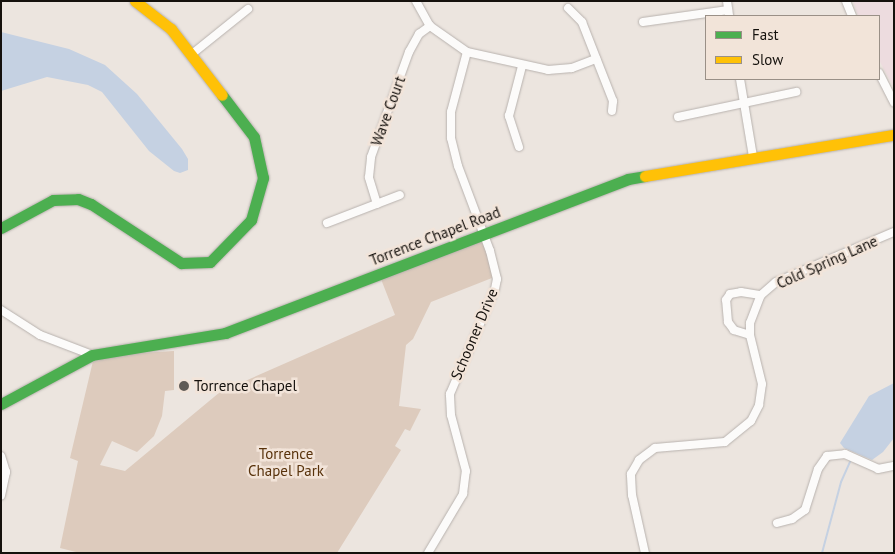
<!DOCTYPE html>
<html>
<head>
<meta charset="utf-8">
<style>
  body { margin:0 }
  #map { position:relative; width:895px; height:554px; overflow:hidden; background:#ece5df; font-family:"PT Sans",sans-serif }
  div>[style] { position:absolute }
  .commercial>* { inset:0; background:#eddcdf }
  .green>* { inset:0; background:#ddcbbd }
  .water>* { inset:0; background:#c5d1e2 }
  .stream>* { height:2px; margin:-1px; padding:0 1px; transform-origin:1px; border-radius:1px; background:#c5d1e2 }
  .roads { filter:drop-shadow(0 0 1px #b8b2ae) drop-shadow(0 0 1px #b8b2ae) }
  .street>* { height:8px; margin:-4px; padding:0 4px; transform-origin:4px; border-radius:4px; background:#fcfbfa }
  .fast>* { height:11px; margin:-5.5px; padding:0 5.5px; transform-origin:5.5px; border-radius:5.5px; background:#4caf50 }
  .slow>* { height:11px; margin:-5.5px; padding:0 5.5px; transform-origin:5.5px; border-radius:5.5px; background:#ffc107 }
  .dots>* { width:14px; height:14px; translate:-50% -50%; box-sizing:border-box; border:2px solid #f2e4d9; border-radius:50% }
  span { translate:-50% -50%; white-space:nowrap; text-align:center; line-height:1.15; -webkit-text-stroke:5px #f2e4d9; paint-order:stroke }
  .street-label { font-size:15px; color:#15110d }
  .poi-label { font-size:15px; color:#15110d }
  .left { translate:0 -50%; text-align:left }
  .park-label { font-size:15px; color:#59330c }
  .frame { position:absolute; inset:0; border:2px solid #15110d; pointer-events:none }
  .legend { position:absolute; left:705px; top:15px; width:175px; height:65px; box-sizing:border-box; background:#f2e4d9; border:1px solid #9a9087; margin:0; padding:6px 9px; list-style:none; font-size:15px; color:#15110d }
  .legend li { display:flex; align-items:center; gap:10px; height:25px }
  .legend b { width:25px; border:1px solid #9a9087 }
</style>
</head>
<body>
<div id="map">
  <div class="commercial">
    <i style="clip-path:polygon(853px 1px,894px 1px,894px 88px,879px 60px,879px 16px,858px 16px)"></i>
  </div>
  <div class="green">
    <i style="clip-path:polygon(484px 233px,497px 276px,431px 302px,413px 339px,406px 345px,399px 406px,421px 409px,410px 431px,405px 429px,395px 446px,401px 450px,337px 553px,80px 553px,60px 548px,78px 461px,70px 458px,93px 361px,124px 354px,174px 351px,174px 390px,165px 391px,162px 416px,154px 436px,137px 452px,112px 441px,100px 465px,125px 471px,220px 392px,395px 315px,379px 274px)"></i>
  </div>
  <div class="water">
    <i style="clip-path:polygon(1px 32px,69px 49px,105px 65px,137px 94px,182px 149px,188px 159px,188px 170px,180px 173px,174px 171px,149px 151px,102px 92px,88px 85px,47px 77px,1px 91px)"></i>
    <i style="clip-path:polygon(894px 383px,894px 438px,883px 452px,872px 460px,844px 448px,840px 443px,869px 396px)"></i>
  </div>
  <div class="stream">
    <i style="left:822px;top:553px;width:73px;rotate:-75deg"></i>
    <i style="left:841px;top:482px;width:24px;rotate:-66deg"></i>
  </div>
  <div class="roads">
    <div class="street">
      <i style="left:416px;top:1px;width:29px;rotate:61deg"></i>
      <i style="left:430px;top:26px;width:45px;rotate:35.1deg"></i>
      <i style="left:467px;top:52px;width:83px;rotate:12.5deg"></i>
      <i style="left:548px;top:70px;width:24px;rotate:-5deg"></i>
      <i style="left:572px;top:68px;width:26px;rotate:-21deg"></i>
      <i style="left:727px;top:1px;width:15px;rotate:82deg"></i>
      <i style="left:846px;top:1px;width:16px;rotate:68deg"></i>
      <i style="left:568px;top:8px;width:20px;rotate:45deg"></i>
      <i style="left:582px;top:22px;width:85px;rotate:68.6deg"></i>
      <i style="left:613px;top:101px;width:10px;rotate:96deg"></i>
      <i style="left:643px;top:22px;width:86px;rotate:-8deg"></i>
      <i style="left:192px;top:54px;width:72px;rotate:-38.8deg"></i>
      <i style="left:879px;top:73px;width:33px;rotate:63deg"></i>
      <i style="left:740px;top:79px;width:79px;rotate:80.5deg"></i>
      <i style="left:678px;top:117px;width:121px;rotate:-12deg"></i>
      <i style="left:519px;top:147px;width:33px;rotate:-108deg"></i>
      <i style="left:509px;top:116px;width:52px;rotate:-75.4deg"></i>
      <i style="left:377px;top:204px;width:28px;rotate:-107deg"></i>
      <i style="left:369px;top:177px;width:20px;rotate:-84deg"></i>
      <i style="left:371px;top:157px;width:112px;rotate:-70.1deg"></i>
      <i style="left:409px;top:52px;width:21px;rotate:-61deg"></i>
      <i style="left:419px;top:34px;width:14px;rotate:-36deg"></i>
      <i style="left:327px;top:223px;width:78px;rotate:-21deg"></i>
      <i style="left:1px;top:310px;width:46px;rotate:32.7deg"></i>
      <i style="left:40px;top:335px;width:56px;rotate:21deg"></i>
      <i style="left:750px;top:335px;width:17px;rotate:-163deg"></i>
      <i style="left:734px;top:330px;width:10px;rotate:-127deg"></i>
      <i style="left:728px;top:322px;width:22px;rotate:-95deg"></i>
      <i style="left:726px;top:300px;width:7px;rotate:-56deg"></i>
      <i style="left:730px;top:294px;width:11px;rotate:-10deg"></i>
      <i style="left:741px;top:292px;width:20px;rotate:9deg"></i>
      <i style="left:1px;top:456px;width:17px;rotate:73deg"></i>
      <i style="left:6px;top:472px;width:24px;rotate:102deg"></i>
      <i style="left:777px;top:523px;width:16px;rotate:-15deg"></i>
      <i style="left:792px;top:519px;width:16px;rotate:-35deg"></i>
      <i style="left:805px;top:510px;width:43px;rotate:-72.4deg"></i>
      <i style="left:818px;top:469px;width:16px;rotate:-55deg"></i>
      <i style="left:827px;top:456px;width:18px;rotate:-6deg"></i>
      <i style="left:845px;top:454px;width:36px;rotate:24deg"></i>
      <i style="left:878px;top:469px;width:16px;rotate:-11deg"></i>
      <i style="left:428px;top:553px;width:69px;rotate:-59.3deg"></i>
      <i style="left:463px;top:494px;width:23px;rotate:-83deg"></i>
      <i style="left:466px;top:471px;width:58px;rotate:-105deg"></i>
      <i style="left:451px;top:415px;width:21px;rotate:-93deg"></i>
      <i style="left:450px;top:394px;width:114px;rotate:-66.8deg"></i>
      <i style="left:495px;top:289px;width:10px;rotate:-79deg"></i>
      <i style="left:497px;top:279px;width:29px;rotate:-104deg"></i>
      <i style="left:490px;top:251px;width:91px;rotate:-110.6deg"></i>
      <i style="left:458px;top:166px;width:29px;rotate:-104deg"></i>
      <i style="left:451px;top:138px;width:26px;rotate:-90deg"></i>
      <i style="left:451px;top:112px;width:62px;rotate:-75.1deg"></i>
      <i style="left:645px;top:553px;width:59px;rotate:-102.6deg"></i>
      <i style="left:632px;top:495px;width:21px;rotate:-93deg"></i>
      <i style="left:631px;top:474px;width:16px;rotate:-60deg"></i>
      <i style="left:639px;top:460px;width:20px;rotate:-37deg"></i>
      <i style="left:655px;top:448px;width:70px;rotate:-4.9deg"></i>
      <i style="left:725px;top:442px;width:33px;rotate:-39deg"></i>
      <i style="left:751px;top:421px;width:18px;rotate:-63deg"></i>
      <i style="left:759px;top:405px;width:21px;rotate:-82deg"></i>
      <i style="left:762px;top:384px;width:50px;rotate:-103.8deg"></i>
      <i style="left:750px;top:335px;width:12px;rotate:-90deg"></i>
      <i style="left:750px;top:323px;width:30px;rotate:-69deg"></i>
      <i style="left:761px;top:295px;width:20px;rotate:-41deg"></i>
      <i style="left:776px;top:282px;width:128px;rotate:-23deg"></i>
    </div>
    <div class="fast">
      <i style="left:1px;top:228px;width:59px;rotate:-28.3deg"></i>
      <i style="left:53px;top:200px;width:25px;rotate:-2deg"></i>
      <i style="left:78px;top:199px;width:14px;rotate:21deg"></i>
      <i style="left:91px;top:204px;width:108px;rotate:33.2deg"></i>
      <i style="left:181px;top:263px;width:29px;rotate:-2deg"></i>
      <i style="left:210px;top:262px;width:59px;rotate:-45.7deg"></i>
      <i style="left:251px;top:220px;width:44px;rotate:-74.1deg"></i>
      <i style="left:263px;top:178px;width:42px;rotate:-102.4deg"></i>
      <i style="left:254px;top:137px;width:53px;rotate:-127.3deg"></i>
      <i style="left:1px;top:404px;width:103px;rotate:-28.3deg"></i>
      <i style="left:92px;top:355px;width:135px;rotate:-9.4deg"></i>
      <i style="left:225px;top:333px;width:431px;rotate:-20.9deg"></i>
      <i style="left:628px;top:179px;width:17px;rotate:-10deg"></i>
    </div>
    <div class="slow">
      <i style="left:135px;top:1px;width:46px;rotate:37.9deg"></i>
      <i style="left:171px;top:29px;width:83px;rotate:52.3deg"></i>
      <i style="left:645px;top:176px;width:252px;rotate:-9.4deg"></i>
    </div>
  </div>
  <div class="dots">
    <i style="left:184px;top:386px;background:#605b56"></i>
  </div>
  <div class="street-label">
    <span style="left:388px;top:111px;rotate:-70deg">Wave Court</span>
    <span style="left:435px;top:236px;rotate:-21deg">Torrence Chapel Road</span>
    <span style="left:827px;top:262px;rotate:-24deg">Cold Spring Lane</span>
    <span style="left:474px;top:334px;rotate:-67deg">Schooner Drive</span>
  </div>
  <div class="poi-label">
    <span class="left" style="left:194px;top:386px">Torrence Chapel</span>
  </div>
  <div class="park-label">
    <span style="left:286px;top:462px">Torrence<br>Chapel Park</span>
  </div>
  <div class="frame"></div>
  <ul class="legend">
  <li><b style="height:6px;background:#4caf50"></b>Fast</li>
  <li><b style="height:6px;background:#ffc107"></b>Slow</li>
  </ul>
</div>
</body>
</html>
